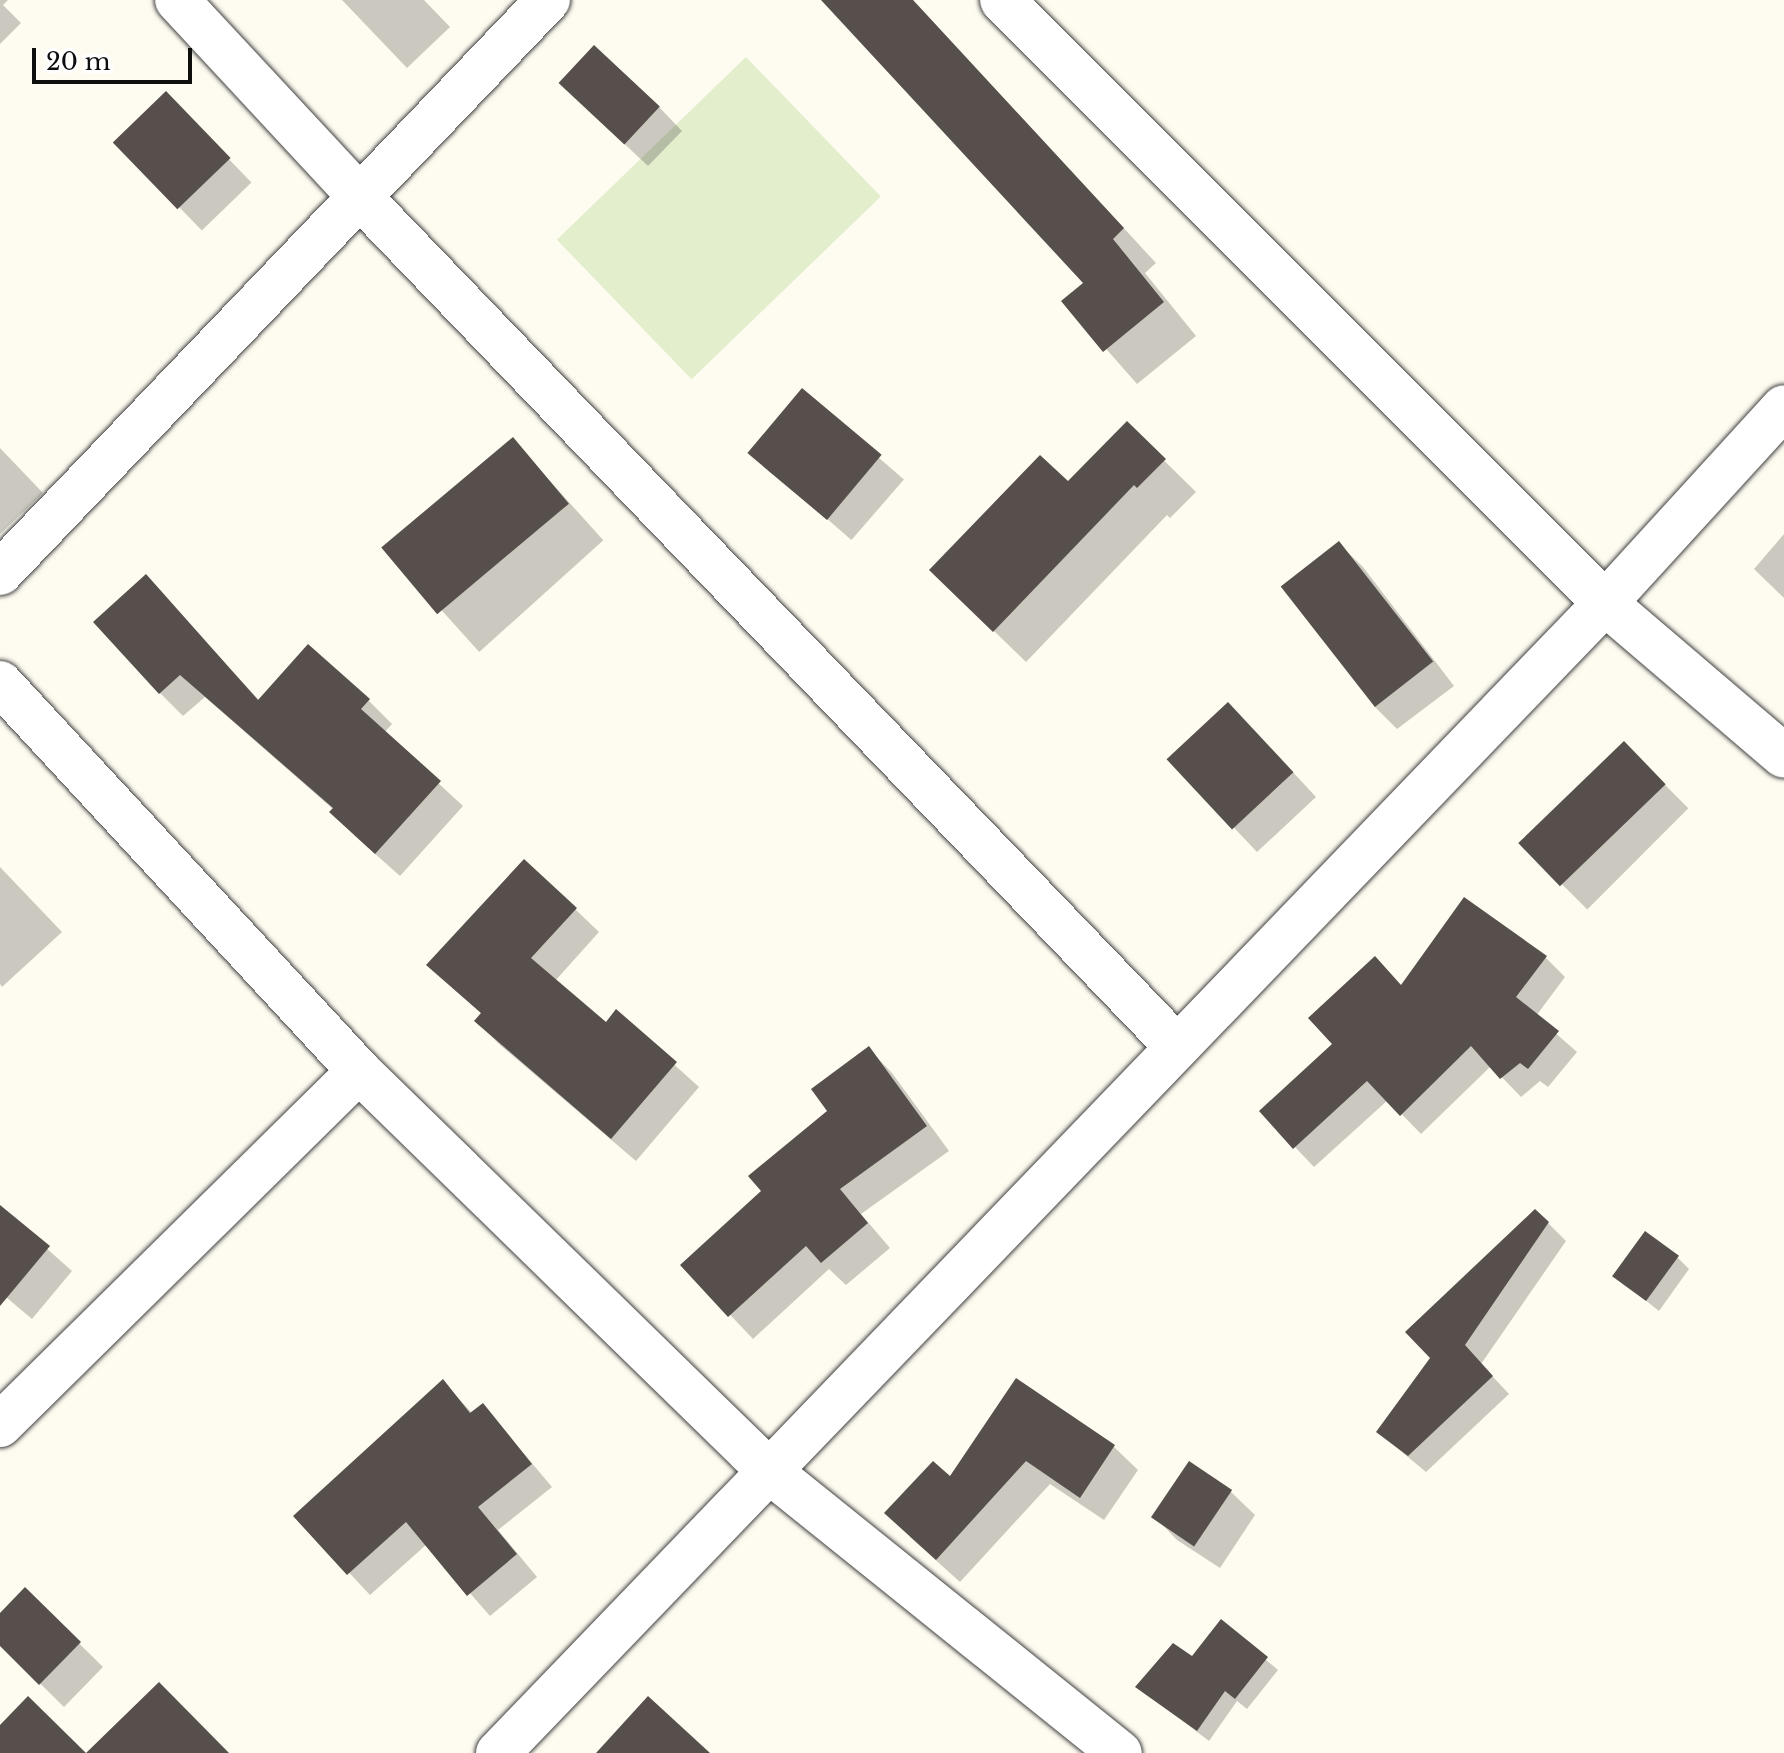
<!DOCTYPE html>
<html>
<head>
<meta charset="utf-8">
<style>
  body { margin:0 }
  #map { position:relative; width:1784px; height:1753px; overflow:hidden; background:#fefbf0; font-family:"Libre Baskerville",serif }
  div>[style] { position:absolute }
  .pitch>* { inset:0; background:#e3eecd; transform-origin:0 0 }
  .shadow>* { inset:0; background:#0003; transform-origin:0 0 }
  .building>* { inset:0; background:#564f4b; transform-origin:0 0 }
  .roads { filter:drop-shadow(0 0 2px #414141) drop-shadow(0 0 2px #414141) }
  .minor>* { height:44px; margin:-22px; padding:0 22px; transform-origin:22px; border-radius:22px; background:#fff }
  span { translate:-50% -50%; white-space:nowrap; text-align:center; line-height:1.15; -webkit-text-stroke:8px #fff; paint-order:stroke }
  .scale { position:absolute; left:32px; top:48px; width:160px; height:36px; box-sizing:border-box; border:4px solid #0e0e0e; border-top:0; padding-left:10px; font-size:24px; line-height:28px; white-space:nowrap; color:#0e0e0e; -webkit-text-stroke:6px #fff; paint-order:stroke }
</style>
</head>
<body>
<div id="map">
  <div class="pitch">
    <i style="left:746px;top:57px;width:194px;height:263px;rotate:46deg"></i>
  </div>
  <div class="shadow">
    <i style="clip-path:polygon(0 0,8px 0,3px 5px,21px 23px,0 44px)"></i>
    <i style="clip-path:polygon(342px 0,424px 0,450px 27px,407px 68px)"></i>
    <i style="clip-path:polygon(824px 0,913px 0,1156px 263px,1145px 273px,1196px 336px,1137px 384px,1064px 301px,1086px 284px)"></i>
    <i style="left:166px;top:94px;width:123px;height:69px;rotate:46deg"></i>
    <i style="clip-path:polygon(584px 106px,659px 107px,682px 131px,648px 166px)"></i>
    <i style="left:802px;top:391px;width:135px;height:80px;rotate:41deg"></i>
    <i style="clip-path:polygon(1127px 424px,1196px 492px,1170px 518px,1167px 515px,1026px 662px,963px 601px)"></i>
    <i style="left:513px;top:440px;width:135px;height:167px;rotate:48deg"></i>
    <i style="clip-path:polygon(0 448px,43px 493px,0 534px)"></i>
    <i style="clip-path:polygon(1784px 534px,1784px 598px,1754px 569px)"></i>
    <i style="clip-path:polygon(1339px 544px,1363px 567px,1454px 686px,1397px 729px,1374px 706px)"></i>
    <i style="clip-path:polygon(146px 577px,260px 701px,368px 700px,392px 724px,384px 733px,463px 806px,400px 876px,355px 836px,334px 810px,205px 697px,183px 716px,160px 693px)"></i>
    <i style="clip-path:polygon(1252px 728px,1316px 797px,1257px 852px,1169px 759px)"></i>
    <i style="left:1624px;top:744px;width:91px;height:143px;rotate:45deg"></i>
    <i style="clip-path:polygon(0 867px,62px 932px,2px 987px,0 984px)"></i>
    <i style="clip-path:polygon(1465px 900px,1546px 958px,1565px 977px,1536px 1016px,1577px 1052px,1548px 1087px,1540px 1081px,1521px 1097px,1491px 1066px,1421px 1134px,1388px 1100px,1314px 1167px,1295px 1147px)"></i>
    <i style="clip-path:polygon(575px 909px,599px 932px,555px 981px,606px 1025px,616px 1012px,699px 1087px,636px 1161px,500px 1045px,476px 1021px,482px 1014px,453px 988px)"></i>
    <i style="clip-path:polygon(869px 1049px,892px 1073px,949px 1151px,861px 1214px,890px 1248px,846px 1285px,829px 1269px,753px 1339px,683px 1265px,763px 1191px,830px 1111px)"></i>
    <i style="clip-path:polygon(0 1207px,72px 1271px,32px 1319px,0 1292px)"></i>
    <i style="clip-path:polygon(1548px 1223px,1566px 1241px,1481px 1364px,1509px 1394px,1426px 1472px,1378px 1432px)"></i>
    <i style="clip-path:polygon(1678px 1258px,1689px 1269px,1659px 1311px,1616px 1277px)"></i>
    <i style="clip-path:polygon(1017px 1381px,1114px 1447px,1138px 1470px,1104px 1520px,1050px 1484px,960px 1582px,910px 1537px)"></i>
    <i style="clip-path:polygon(443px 1382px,473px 1414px,483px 1405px,552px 1487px,498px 1530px,537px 1577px,490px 1616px,427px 1544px,370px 1595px,296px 1516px)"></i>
    <i style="clip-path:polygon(1190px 1464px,1231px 1492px,1255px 1515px,1220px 1568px,1177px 1540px,1154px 1516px)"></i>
    <i style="clip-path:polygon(25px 1590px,103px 1667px,64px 1707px,0 1644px,0 1616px)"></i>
    <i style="clip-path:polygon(1221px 1622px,1278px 1670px,1247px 1709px,1237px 1701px,1209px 1741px,1138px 1687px,1192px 1659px)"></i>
  </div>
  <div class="building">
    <i style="clip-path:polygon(821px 0,913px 0,1124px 228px,1113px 239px,1164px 302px,1103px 352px,1061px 301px,1083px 283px)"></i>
    <i style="left:594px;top:45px;width:90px;height:52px;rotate:43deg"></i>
    <i style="left:166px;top:91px;width:93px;height:74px;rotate:46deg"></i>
    <i style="left:802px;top:388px;width:104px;height:85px;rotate:40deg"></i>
    <i style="clip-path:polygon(1127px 421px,1166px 459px,1137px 488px,1134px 485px,993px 632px,929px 570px,1040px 455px,1068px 481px)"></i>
    <i style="left:513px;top:437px;width:87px;height:172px;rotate:50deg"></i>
    <i style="left:1339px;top:541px;width:153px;height:74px;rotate:52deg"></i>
    <i style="clip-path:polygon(146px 574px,258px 700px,308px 644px,370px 699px,361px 709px,441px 781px,375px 854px,329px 812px,333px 808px,180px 675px,159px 694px,93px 622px)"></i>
    <i style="left:1228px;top:702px;width:96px;height:84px;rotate:47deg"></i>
    <i style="left:1624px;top:741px;width:60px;height:147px;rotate:46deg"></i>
    <i style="clip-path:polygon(524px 859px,577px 908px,531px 958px,606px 1022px,616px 1009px,677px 1062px,611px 1139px,474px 1021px,481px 1013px,426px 965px)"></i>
    <i style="clip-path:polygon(1464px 897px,1547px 956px,1516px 997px,1559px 1031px,1528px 1069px,1520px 1063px,1500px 1079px,1471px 1046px,1400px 1116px,1367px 1081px,1293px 1149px,1259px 1111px,1332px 1044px,1308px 1018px,1375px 956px,1401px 985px)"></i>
    <i style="clip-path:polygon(869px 1046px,927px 1126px,840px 1189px,868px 1223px,821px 1263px,806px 1246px,728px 1317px,680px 1265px,761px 1191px,748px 1176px,827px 1111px,811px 1089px)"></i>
    <i style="clip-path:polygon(0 1205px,50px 1246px,0 1306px)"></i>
    <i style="clip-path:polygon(1535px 1209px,1549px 1222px,1465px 1345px,1493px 1376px,1408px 1456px,1376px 1432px,1430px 1358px,1405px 1332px)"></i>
    <i style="left:1645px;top:1231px;width:42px;height:56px;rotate:36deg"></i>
    <i style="clip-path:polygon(1016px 1378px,1115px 1445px,1080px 1498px,1026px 1461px,936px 1560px,884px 1513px,933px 1461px,950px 1476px)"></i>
    <i style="clip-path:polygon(443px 1379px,470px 1413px,483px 1403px,532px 1464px,478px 1507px,517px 1554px,467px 1596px,406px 1522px,347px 1575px,293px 1516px)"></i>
    <i style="left:1189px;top:1461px;width:52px;height:68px;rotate:34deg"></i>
    <i style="clip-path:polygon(25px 1587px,81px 1642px,39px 1685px,0 1646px,0 1613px)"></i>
    <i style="clip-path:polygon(1221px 1619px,1268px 1657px,1235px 1699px,1225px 1691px,1197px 1731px,1135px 1687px,1173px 1643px,1192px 1656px)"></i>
    <i style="clip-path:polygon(159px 1682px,229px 1753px,0 1753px,0 1725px,28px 1696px,86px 1753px)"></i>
    <i style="clip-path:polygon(648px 1696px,710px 1753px,596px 1753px)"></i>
  </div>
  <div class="roads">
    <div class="minor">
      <i style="left:177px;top:0;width:269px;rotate:47.1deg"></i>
      <i style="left:360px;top:197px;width:1179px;rotate:46.13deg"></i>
      <i style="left:1002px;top:0;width:853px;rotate:45deg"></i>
      <i style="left:1605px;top:603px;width:235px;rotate:40.5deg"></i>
      <i style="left:0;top:573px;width:793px;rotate:-46.28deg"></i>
      <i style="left:0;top:683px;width:529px;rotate:47.22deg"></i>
      <i style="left:359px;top:1071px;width:573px;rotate:44.29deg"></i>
      <i style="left:769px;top:1471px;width:450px;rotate:38.8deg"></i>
      <i style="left:0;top:1425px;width:504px;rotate:-44.6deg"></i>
      <i style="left:498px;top:1753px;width:1596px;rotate:-46.09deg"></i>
      <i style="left:1605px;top:603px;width:265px;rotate:-47.6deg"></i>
    </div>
  </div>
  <div class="scale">20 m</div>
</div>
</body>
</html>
